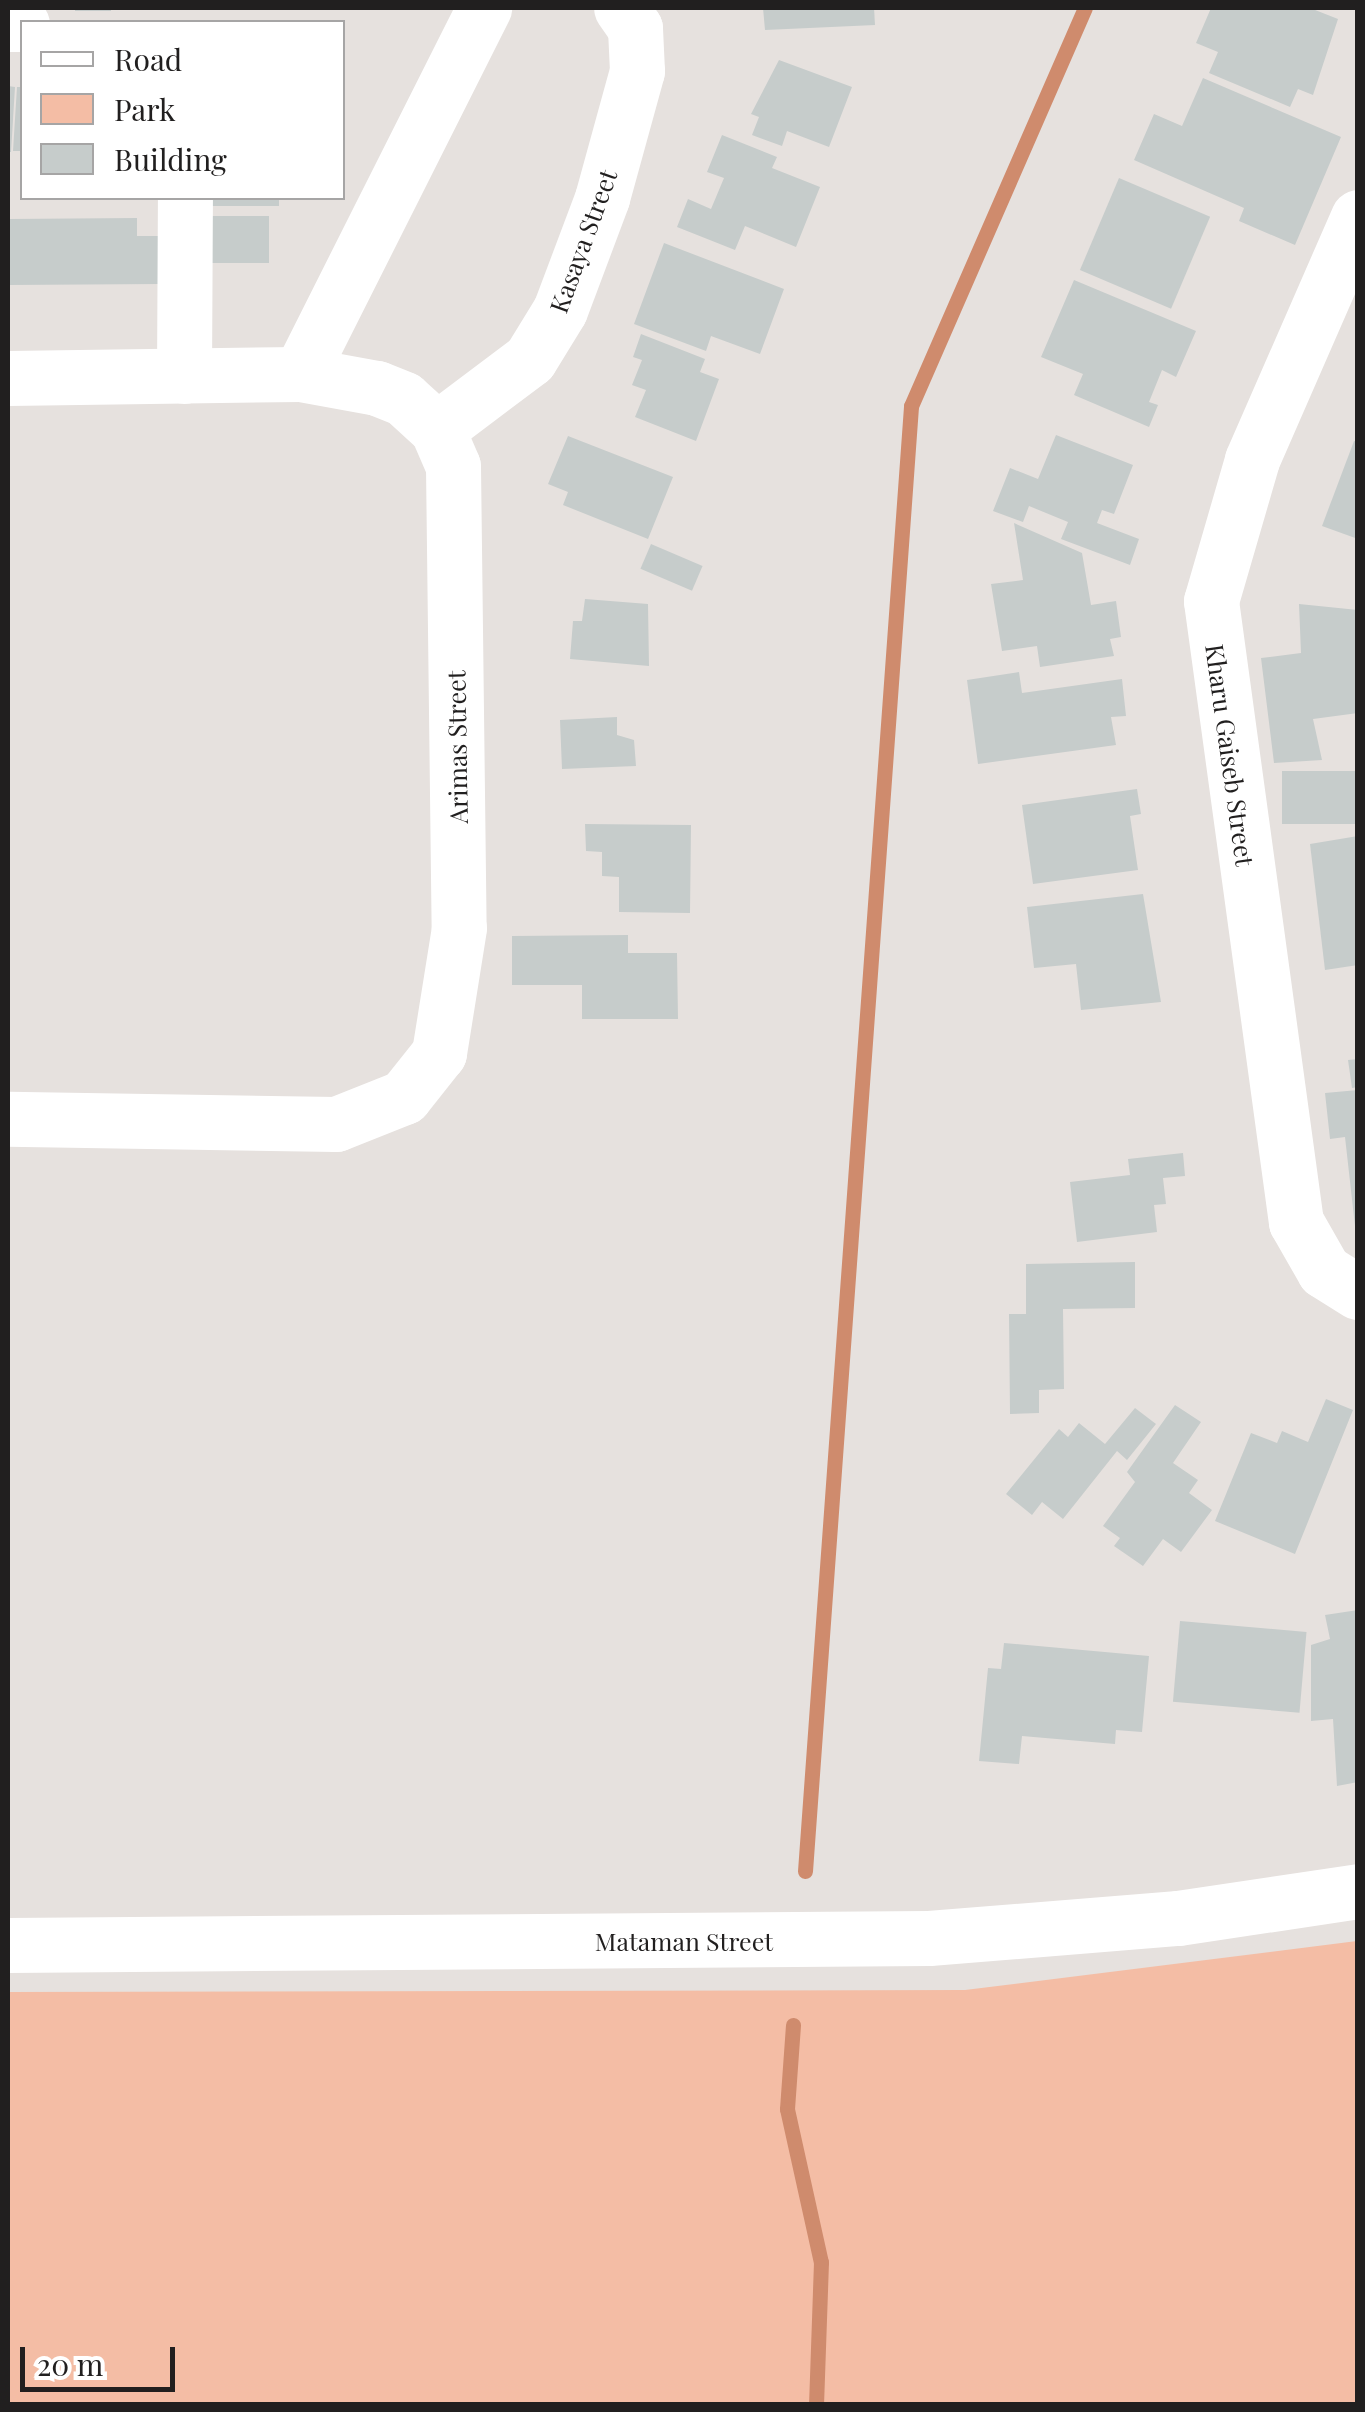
<!DOCTYPE html>
<html>
<head>
<meta charset="utf-8">
<style>
  body { margin:0 }
  #map { position:relative; width:1365px; height:2412px; overflow:hidden; background:#e6e1de; font-family:"Playfair Display",serif }
  div>[style] { position:absolute }
  .green>* { inset:0; background:#f4bda5 }
  .stream>* { height:15px; margin:-7.5px; padding:0 7.5px; transform-origin:7.5px; border-radius:7.5px; background:#cf8b6d }
  .building>* { inset:0; background:#c6cccb; transform-origin:0 0 }
  .minor>* { height:55px; margin:-27.5px; padding:0 27.5px; transform-origin:27.5px; border-radius:27.5px; background:#fff }
  span { translate:-50% -50%; white-space:nowrap; text-align:center; line-height:1.15; -webkit-text-stroke:10px #fff; paint-order:stroke }
  .street-label { font-size:25px; color:#211f1f }
  .frame { position:absolute; inset:0; border:10px solid #211f1f; pointer-events:none }
  .legend { position:absolute; left:20px; top:20px; width:325px; height:180px; box-sizing:border-box; background:#fff; border:2px solid #a6a5a5; margin:0; padding:12px 18px; list-style:none; font-size:30px; color:#211f1f }
  .legend li { display:flex; align-items:center; gap:20px; height:50px }
  .legend b { width:50px; border:2px solid #a6a5a5 }
  .scale { position:absolute; left:20px; top:2347px; width:155px; height:45px; box-sizing:border-box; border:5px solid #211f1f; border-top:0; padding-left:12px; font-size:30px; line-height:35px; white-space:nowrap; color:#211f1f; -webkit-text-stroke:8px #fff; paint-order:stroke }
</style>
</head>
<body>
<div id="map">
  <div class="green">
    <i style="clip-path:polygon(1357px 1941px,1357px 2404px,8px 2404px,8px 1992px,965px 1990px)"></i>
  </div>
  <div class="stream">
    <i style="left:805px;top:1871px;width:1469px;rotate:-85.86deg"></i>
    <i style="left:911px;top:406px;width:434px;rotate:-66.4deg"></i>
    <i style="left:793px;top:2025px;width:84px;rotate:94.1deg"></i>
    <i style="left:787px;top:2109px;width:157px;rotate:77.5deg"></i>
    <i style="left:821px;top:2262px;width:142px;rotate:92deg"></i>
  </div>
  <div class="building">
    <i style="left:75px;top:8px;width:36px;height:3px"></i>
    <i style="clip-path:polygon(763px 8px,874px 8px,875px 25px,765px 30px)"></i>
    <i style="clip-path:polygon(1211px 8px,1310px 8px,1338px 19px,1313px 95px,1298px 89px,1290px 107px,1209px 73px,1218px 52px,1196px 43px)"></i>
    <i style="clip-path:polygon(779px 60px,852px 87px,829px 147px,787px 131px,782px 146px,752px 135px,759px 117px,751px 114px)"></i>
    <i style="clip-path:polygon(1203px 78px,1341px 137px,1295px 245px,1239px 221px,1244px 208px,1134px 160px,1154px 114px,1182px 126px)"></i>
    <i style="clip-path:polygon(8px 86px,15px 87px,11px 152px,8px 152px)"></i>
    <i style="clip-path:polygon(17px 87px,22px 87px,22px 151px,13px 151px)"></i>
    <i style="clip-path:polygon(722px 135px,777px 157px,772px 168px,820px 187px,796px 247px,745px 226px,735px 250px,677px 227px,688px 199px,711px 209px,724px 178px,707px 172px)"></i>
    <i style="left:1119px;top:178px;width:99px;height:100px;rotate:23deg"></i>
    <i style="left:210px;top:198px;width:69px;height:8px"></i>
    <i style="left:269px;top:216px;width:47px;height:69px;rotate:90deg"></i>
    <i style="clip-path:polygon(137px 218px,137px 236px,160px 236px,161px 284px,8px 285px,8px 219px)"></i>
    <i style="clip-path:polygon(664px 243px,784px 289px,760px 354px,711px 336px,706px 351px,634px 324px)"></i>
    <i style="clip-path:polygon(1074px 280px,1196px 331px,1176px 377px,1162px 370px,1149px 402px,1158px 405px,1149px 427px,1074px 395px,1083px 374px,1041px 357px)"></i>
    <i style="clip-path:polygon(641px 334px,705px 359px,700px 372px,719px 379px,696px 441px,635px 417px,646px 390px,632px 385px,642px 360px,633px 357px)"></i>
    <i style="clip-path:polygon(1056px 435px,1133px 465px,1114px 514px,1102px 510px,1097px 523px,1139px 539px,1130px 565px,1061px 539px,1068px 522px,1029px 506px,1023px 522px,993px 511px,1010px 468px,1038px 479px)"></i>
    <i style="clip-path:polygon(568px 436px,673px 477px,648px 539px,563px 505px,568px 492px,548px 484px)"></i>
    <i style="clip-path:polygon(1354px 441px,1358px 442px,1358px 539px,1322px 526px)"></i>
    <i style="clip-path:polygon(1014px 523px,1082px 553px,1091px 605px,1116px 601px,1121px 637px,1110px 639px,1114px 656px,1040px 667px,1037px 646px,1002px 651px,991px 584px,1023px 580px)"></i>
    <i style="left:651px;top:544px;width:56px;height:27px;rotate:23deg"></i>
    <i style="clip-path:polygon(585px 599px,648px 604px,649px 666px,570px 659px,573px 621px,582px 621px)"></i>
    <i style="clip-path:polygon(1299px 604px,1358px 610px,1358px 713px,1313px 719px,1322px 760px,1274px 763px,1261px 658px,1301px 653px)"></i>
    <i style="clip-path:polygon(1019px 672px,1022px 693px,1122px 679px,1126px 716px,1111px 717px,1116px 745px,978px 764px,967px 680px)"></i>
    <i style="clip-path:polygon(617px 717px,617px 735px,634px 740px,636px 766px,562px 769px,560px 720px)"></i>
    <i style="left:1358px;top:771px;width:53px;height:76px;rotate:90deg"></i>
    <i style="clip-path:polygon(1137px 789px,1141px 814px,1130px 816px,1138px 870px,1033px 884px,1022px 805px)"></i>
    <i style="clip-path:polygon(585px 824px,691px 825px,690px 913px,619px 912px,619px 877px,602px 876px,602px 852px,586px 851px)"></i>
    <i style="clip-path:polygon(1358px 836px,1358px 965px,1325px 970px,1310px 844px)"></i>
    <i style="clip-path:polygon(1143px 894px,1161px 1002px,1081px 1010px,1076px 964px,1034px 968px,1027px 907px)"></i>
    <i style="clip-path:polygon(628px 935px,628px 953px,677px 953px,678px 1019px,582px 1019px,582px 985px,512px 985px,512px 936px)"></i>
    <i style="clip-path:polygon(1358px 1059px,1358px 1087px,1352px 1088px,1348px 1060px)"></i>
    <i style="clip-path:polygon(1358px 1090px,1358px 1225px,1355px 1226px,1345px 1137px,1330px 1139px,1325px 1093px)"></i>
    <i style="clip-path:polygon(1183px 1153px,1185px 1176px,1163px 1178px,1166px 1204px,1154px 1205px,1157px 1232px,1077px 1242px,1070px 1182px,1130px 1175px,1128px 1159px)"></i>
    <i style="clip-path:polygon(1135px 1262px,1135px 1308px,1063px 1309px,1064px 1389px,1039px 1390px,1039px 1413px,1010px 1414px,1009px 1314px,1026px 1314px,1026px 1264px)"></i>
    <i style="clip-path:polygon(1326px 1399px,1353px 1410px,1295px 1554px,1215px 1521px,1251px 1433px,1277px 1443px,1282px 1431px,1308px 1442px)"></i>
    <i style="clip-path:polygon(1175px 1405px,1201px 1422px,1173px 1463px,1198px 1480px,1189px 1493px,1212px 1510px,1181px 1552px,1163px 1539px,1143px 1566px,1114px 1546px,1120px 1538px,1103px 1526px,1135px 1482px,1127px 1472px)"></i>
    <i style="clip-path:polygon(1135px 1408px,1156px 1424px,1127px 1460px,1117px 1451px,1063px 1519px,1042px 1502px,1032px 1515px,1006px 1494px,1059px 1429px,1068px 1437px,1079px 1423px,1105px 1444px)"></i>
    <i style="clip-path:polygon(1358px 1610px,1358px 1782px,1337px 1786px,1333px 1719px,1311px 1721px,1311px 1645px,1330px 1639px,1325px 1615px)"></i>
    <i style="left:1180px;top:1621px;width:127px;height:81px;rotate:5deg"></i>
    <i style="clip-path:polygon(1004px 1643px,1149px 1656px,1142px 1732px,1116px 1730px,1115px 1744px,1022px 1736px,1019px 1764px,979px 1761px,988px 1668px,1001px 1669px)"></i>
  </div>
  <div class="minor">
    <i style="left:8px;top:24px;width:14px"></i>
    <i style="left:1358px;top:217px;width:265px;rotate:113.6deg"></i>
    <i style="left:1252px;top:460px;width:147px;rotate:106.2deg"></i>
    <i style="left:1211px;top:601px;width:627px;rotate:82.21deg"></i>
    <i style="left:1296px;top:1222px;width:56px;rotate:60.3deg"></i>
    <i style="left:1324px;top:1271px;width:40px;rotate:32deg"></i>
    <i style="left:300px;top:374px;width:410px;rotate:-63.3deg"></i>
    <i style="left:184px;top:376px;width:178px;rotate:-89.7deg"></i>
    <i style="left:8px;top:378px;width:292px;rotate:-0.8deg"></i>
    <i style="left:300px;top:374px;width:78px;rotate:10.3deg"></i>
    <i style="left:377px;top:388px;width:29px;rotate:22deg"></i>
    <i style="left:404px;top:399px;width:45px;rotate:42.3deg"></i>
    <i style="left:437px;top:429px;width:40px;rotate:66.6deg"></i>
    <i style="left:453px;top:466px;width:462px;rotate:89.3deg"></i>
    <i style="left:459px;top:928px;width:127px;rotate:99.1deg"></i>
    <i style="left:439px;top:1053px;width:56px;rotate:128.5deg"></i>
    <i style="left:404px;top:1097px;width:73px;rotate:158.3deg"></i>
    <i style="left:336px;top:1124px;width:328px;rotate:-179.1deg"></i>
    <i style="left:437px;top:429px;width:116px;rotate:-37deg"></i>
    <i style="left:530px;top:359px;width:57px;rotate:-58.5deg"></i>
    <i style="left:560px;top:310px;width:120px;rotate:-69.4deg"></i>
    <i style="left:602px;top:198px;width:132px;rotate:-74.6deg"></i>
    <i style="left:637px;top:71px;width:43px;rotate:-92.7deg"></i>
    <i style="left:635px;top:28px;width:24px;rotate:-125deg"></i>
    <i style="left:8px;top:1945px;width:921px;rotate:-0.44deg"></i>
    <i style="left:929px;top:1938px;width:250px;rotate:-4.6deg"></i>
    <i style="left:1178px;top:1918px;width:182px;rotate:-8.5deg"></i>
  </div>
  <div class="street-label">
    <span style="left:583px;top:241px;rotate:-70deg">Kasaya Street</span>
    <span style="left:457px;top:747px;rotate:-91deg">Arimas Street</span>
    <span style="left:1230px;top:755px;rotate:82deg">Kharu Gaiseb Street</span>
    <span style="left:684px;top:1941px">Mataman Street</span>
  </div>
  <div class="frame"></div>
  <ul class="legend">
  <li><b style="height:12px;background:#fff"></b>Road</li>
  <li><b style="height:28px;background:#f4bda5"></b>Park</li>
  <li><b style="height:28px;background:#c6cccb"></b>Building</li>
  </ul>
  <div class="scale">20 m</div>
</div>
</body>
</html>
